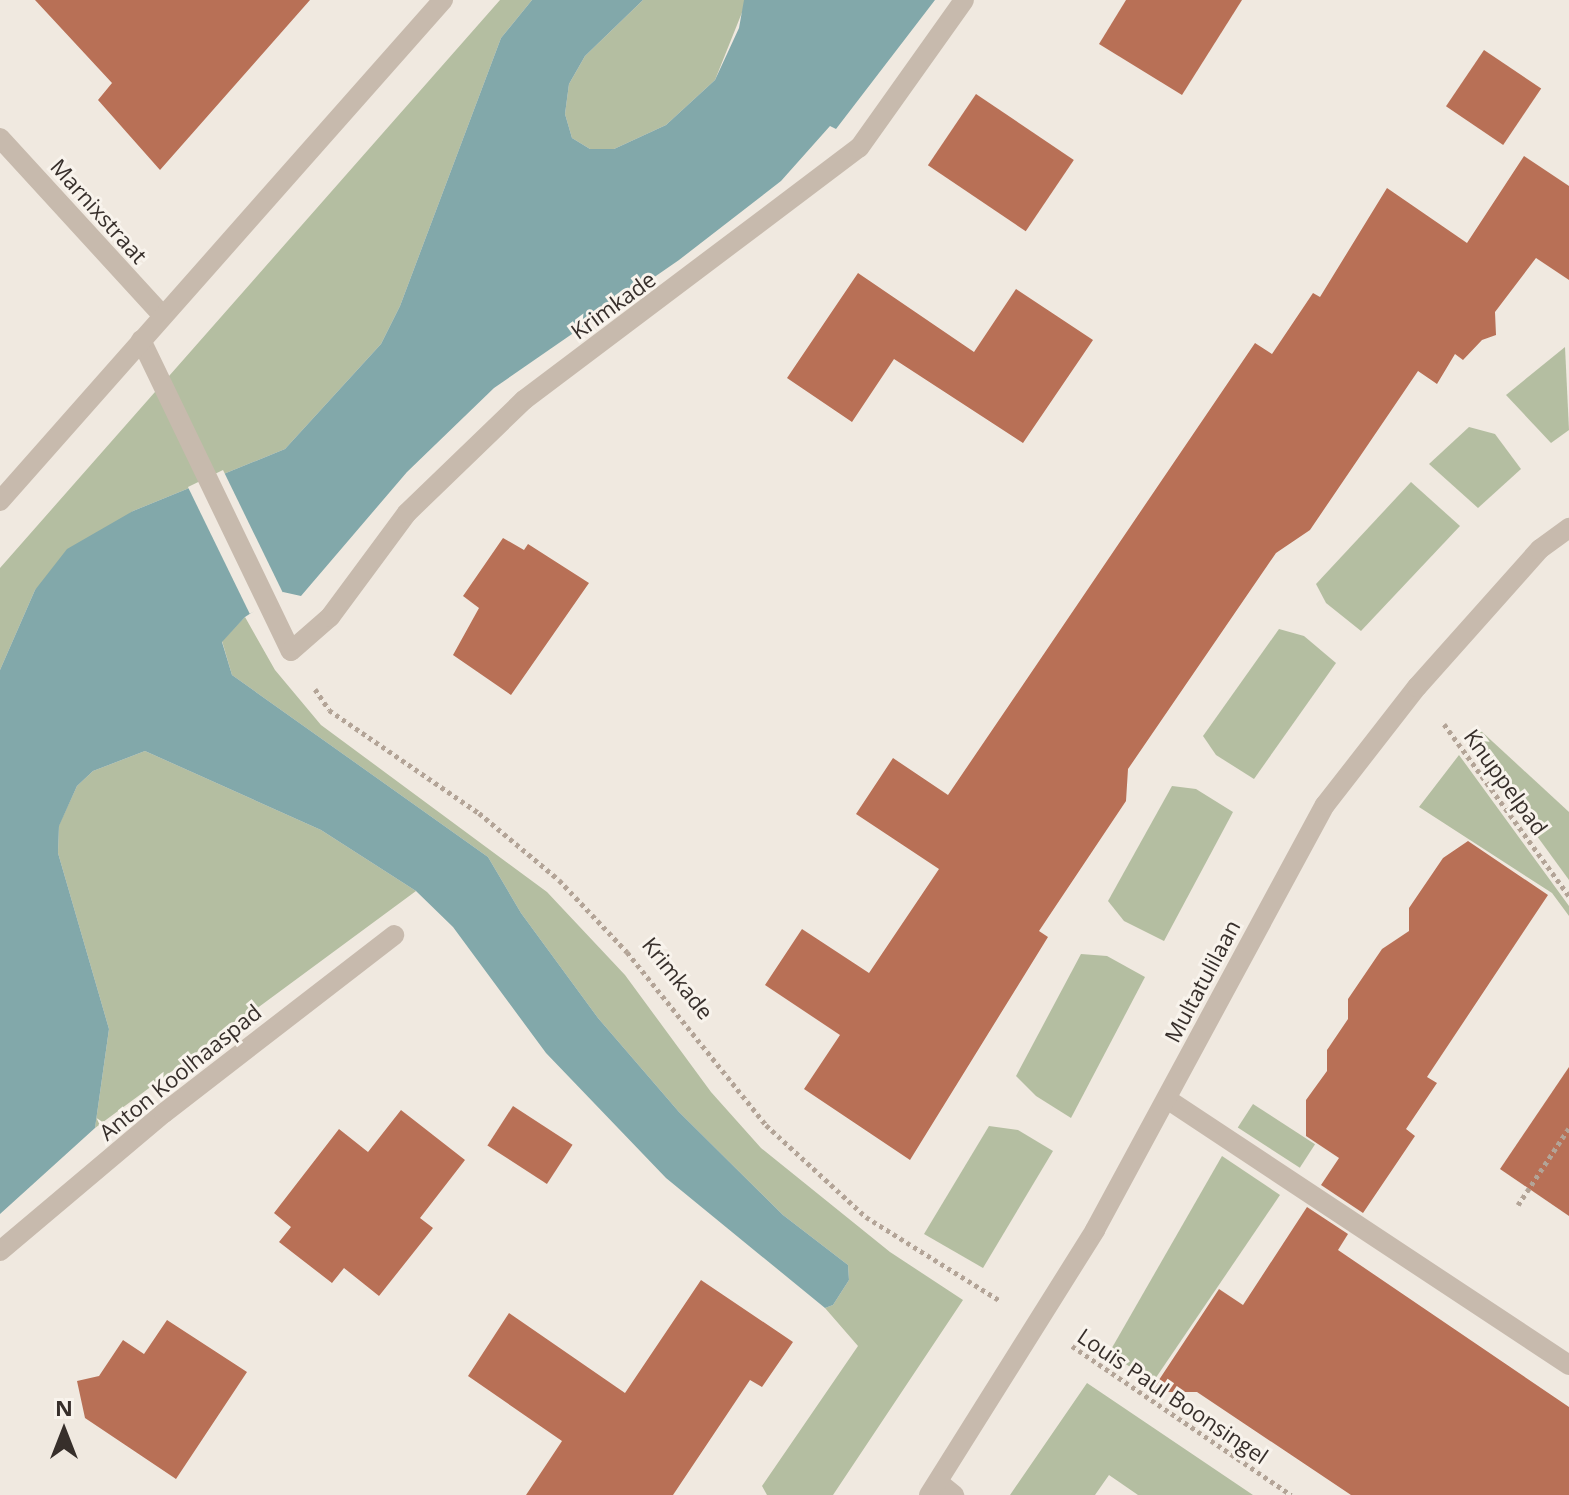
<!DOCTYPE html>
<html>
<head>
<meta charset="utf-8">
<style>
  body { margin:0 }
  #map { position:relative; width:1569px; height:1495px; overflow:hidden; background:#f0e9e0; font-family:"Open Sans",sans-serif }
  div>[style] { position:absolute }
  .green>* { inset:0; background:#b4bea1; transform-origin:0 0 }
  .water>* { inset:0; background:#82a8aa }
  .pier>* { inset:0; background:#f0e9e0; transform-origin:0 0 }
  .building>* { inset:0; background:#b87056; transform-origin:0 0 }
  .path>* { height:5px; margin-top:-2.5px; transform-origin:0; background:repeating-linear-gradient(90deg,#b3a497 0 4px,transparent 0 8px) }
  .minor>* { height:20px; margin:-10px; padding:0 10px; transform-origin:10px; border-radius:10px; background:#c7baad }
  span { translate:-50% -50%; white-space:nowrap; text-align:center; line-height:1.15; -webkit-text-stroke:6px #f8f3ec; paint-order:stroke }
  .street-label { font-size:22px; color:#372f2b }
  .north { position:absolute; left:24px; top:1391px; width:80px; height:80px; -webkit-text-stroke:6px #f8f3ec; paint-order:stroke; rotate:0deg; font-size:22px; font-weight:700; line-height:32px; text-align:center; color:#372f2b }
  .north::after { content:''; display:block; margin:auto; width:28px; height:36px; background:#372f2b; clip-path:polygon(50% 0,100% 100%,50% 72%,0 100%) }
</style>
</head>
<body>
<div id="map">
  <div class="green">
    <i style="clip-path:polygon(500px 0,532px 0,501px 38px,400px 306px,381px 344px,285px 449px,133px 511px,35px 590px,0 670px,0 568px)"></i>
    <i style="clip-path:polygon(643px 0,744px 0,745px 5px,715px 80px,666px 125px,614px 149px,590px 149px,572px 138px,565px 114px,569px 84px,585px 56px)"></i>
    <i style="clip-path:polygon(1565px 347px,1569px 430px,1551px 443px,1506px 395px)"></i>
    <i style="clip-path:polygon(1469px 427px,1495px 434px,1521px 469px,1478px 508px,1429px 464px)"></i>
    <i style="clip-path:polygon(1411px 482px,1460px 526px,1361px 631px,1326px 603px,1316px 584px)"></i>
    <i style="clip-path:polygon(245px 617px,275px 670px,321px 725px,547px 892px,625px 975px,711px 1092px,761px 1148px,890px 1252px,963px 1300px,833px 1495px,767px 1495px,762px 1486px,858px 1346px,825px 1308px,833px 1305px,849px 1280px,848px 1265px,783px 1215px,679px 1112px,598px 1018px,521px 913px,488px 857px,232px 675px,222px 641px)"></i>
    <i style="clip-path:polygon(1279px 629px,1304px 636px,1336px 663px,1254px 779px,1216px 755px,1203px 736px)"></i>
    <i style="clip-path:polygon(1480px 730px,1569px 812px,1569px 880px,1469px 743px)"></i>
    <i style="clip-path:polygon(145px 751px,321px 830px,416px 891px,95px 1128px,109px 1029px,58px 853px,59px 825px,77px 786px,93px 771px)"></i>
    <i style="clip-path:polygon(1459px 755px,1569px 906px,1569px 916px,1552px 893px,1419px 807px)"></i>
    <i style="clip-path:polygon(1172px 786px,1196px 789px,1233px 812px,1164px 941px,1124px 921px,1108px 901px)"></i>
    <i style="clip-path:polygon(1081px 954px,1107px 956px,1145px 977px,1071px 1118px,1036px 1096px,1016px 1076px)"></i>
    <i style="left:1253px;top:1104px;width:74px;height:28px;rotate:33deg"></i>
    <i style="clip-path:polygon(989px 1126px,1018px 1130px,1053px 1151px,983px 1268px,924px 1234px)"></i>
    <i style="clip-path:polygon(1222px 1156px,1280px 1195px,1153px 1382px,1109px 1353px)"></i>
    <i style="clip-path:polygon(1087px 1383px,1253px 1495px,1138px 1495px,1109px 1475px,1095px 1495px,1010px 1495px)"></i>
  </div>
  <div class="water">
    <i style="clip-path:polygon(532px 0,643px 0,585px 56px,569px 84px,565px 114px,572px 138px,590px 149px,614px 149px,666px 125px,715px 80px,739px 28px,744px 0,935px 0,836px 129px,830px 126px,781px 181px,679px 260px,494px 388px,407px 472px,301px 596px,283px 592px,245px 617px,222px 642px,232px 675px,488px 857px,521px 913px,598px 1018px,679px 1112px,783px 1215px,848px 1265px,849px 1280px,833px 1305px,825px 1308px,666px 1178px,546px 1053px,453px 927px,416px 891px,321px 830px,145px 751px,93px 771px,77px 786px,59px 826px,58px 853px,109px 1029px,95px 1128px,0 1214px,0 670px,35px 590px,67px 549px,133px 511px,285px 449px,381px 344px,400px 306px,501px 38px)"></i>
  </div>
  <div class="pier">
    <i style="left:223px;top:470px;width:141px;height:39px;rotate:64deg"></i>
  </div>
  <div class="building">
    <i style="clip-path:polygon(35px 0,310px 0,160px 170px,98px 100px,112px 83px)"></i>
    <i style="clip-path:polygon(1126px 0,1242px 0,1182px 95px,1099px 44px)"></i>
    <i style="left:1484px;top:50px;width:69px;height:68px;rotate:34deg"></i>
    <i style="left:976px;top:94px;width:118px;height:86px;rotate:34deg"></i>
    <i style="clip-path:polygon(1524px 156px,1569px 186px,1569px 280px,1536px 258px,1495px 312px,1496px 335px,1482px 340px,1463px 360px,1455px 354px,1437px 384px,1418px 371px,1310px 530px,1276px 553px,1128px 769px,1126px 801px,1039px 931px,1048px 937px,910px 1160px,804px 1089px,840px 1035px,765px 985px,802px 929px,869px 973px,939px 869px,856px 814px,893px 758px,948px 795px,1255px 343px,1272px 354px,1313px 293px,1320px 297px,1387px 188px,1467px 243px)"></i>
    <i style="clip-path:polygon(858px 273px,974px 352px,1016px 289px,1093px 340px,1023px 443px,894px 359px,852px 422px,787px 378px)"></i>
    <i style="clip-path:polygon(503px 538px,524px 550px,528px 544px,589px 583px,511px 695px,453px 655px,479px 608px,463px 596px)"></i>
    <i style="clip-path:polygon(1468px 841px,1548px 895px,1427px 1077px,1437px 1083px,1406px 1129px,1415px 1136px,1363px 1213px,1321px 1185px,1339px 1158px,1306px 1136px,1306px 1100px,1327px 1071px,1327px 1050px,1348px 1019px,1348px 999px,1382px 949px,1409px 931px,1409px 908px,1443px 858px)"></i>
    <i style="clip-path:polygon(1569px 1067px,1569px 1216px,1500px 1169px)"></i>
    <i style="left:513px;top:1106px;width:71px;height:47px;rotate:33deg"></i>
    <i style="clip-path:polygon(401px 1110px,465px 1160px,420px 1218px,433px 1228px,379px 1296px,344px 1268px,332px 1283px,279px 1242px,291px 1227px,274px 1213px,339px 1129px,368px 1152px)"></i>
    <i style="clip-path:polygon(1307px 1207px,1348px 1234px,1338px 1250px,1569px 1407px,1569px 1495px,1351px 1495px,1197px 1392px,1151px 1392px,1219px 1289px,1243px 1305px)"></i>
    <i style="clip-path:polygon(701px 1280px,793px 1342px,762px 1387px,750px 1380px,673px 1495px,526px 1495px,562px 1441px,468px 1376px,509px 1313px,625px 1393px)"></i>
    <i style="clip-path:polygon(167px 1320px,247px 1372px,176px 1479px,85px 1418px,77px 1381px,99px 1376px,123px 1340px,144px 1354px)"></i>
  </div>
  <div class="path">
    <i style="left:315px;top:689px;width:25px;rotate:56deg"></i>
    <i style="left:329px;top:710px;width:182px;rotate:34.5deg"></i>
    <i style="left:479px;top:813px;width:104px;rotate:39.9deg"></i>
    <i style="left:559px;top:880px;width:99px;rotate:46.6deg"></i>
    <i style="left:627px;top:952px;width:222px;rotate:51.2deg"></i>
    <i style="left:766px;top:1125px;width:136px;rotate:42.6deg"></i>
    <i style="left:866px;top:1217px;width:157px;rotate:32deg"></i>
    <i style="left:1444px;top:724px;width:213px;rotate:54deg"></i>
    <i style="left:1518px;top:1205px;width:92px;rotate:-56.5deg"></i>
    <i style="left:1072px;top:1346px;width:265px;rotate:34.2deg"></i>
  </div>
  <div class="minor">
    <i style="left:0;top:138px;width:241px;rotate:47.5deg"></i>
    <i style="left:141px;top:340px;width:345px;rotate:64.3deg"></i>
    <i style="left:291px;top:651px;width:52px;rotate:-41.1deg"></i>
    <i style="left:330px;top:617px;width:129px;rotate:-53.5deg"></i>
    <i style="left:407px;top:513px;width:163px;rotate:-44deg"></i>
    <i style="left:524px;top:400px;width:419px;rotate:-37deg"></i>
    <i style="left:859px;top:148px;width:181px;rotate:-54.6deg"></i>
    <i style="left:0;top:501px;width:669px;rotate:-48.52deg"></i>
    <i style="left:1167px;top:1099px;width:482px;rotate:33.5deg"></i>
    <i style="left:0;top:1251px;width:214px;rotate:-40.1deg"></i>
    <i style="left:164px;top:1113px;width:291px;rotate:-37.7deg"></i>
    <i style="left:938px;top:1482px;width:21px;rotate:39deg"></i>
    <i style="left:929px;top:1495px;width:313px;rotate:-57.9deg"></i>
    <i style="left:1095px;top:1230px;width:483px;rotate:-61.6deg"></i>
    <i style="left:1325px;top:805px;width:150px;rotate:-52.1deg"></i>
    <i style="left:1417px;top:687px;width:185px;rotate:-48.3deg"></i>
    <i style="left:1540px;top:549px;width:36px;rotate:-36deg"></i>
  </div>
  <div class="street-label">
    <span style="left:99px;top:211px;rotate:48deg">Marnixstraat</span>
    <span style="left:613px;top:305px;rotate:-36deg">Krimkade</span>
    <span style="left:1506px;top:782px;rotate:54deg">Knuppelpad</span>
    <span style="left:678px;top:978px;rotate:51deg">Krimkade</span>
    <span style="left:1202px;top:981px;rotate:-62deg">Multatulilaan</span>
    <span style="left:180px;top:1072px;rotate:-39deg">Anton Koolhaaspad</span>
    <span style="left:1173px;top:1396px;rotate:34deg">Louis Paul Boonsingel</span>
  </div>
  <div class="north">N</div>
</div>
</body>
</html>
